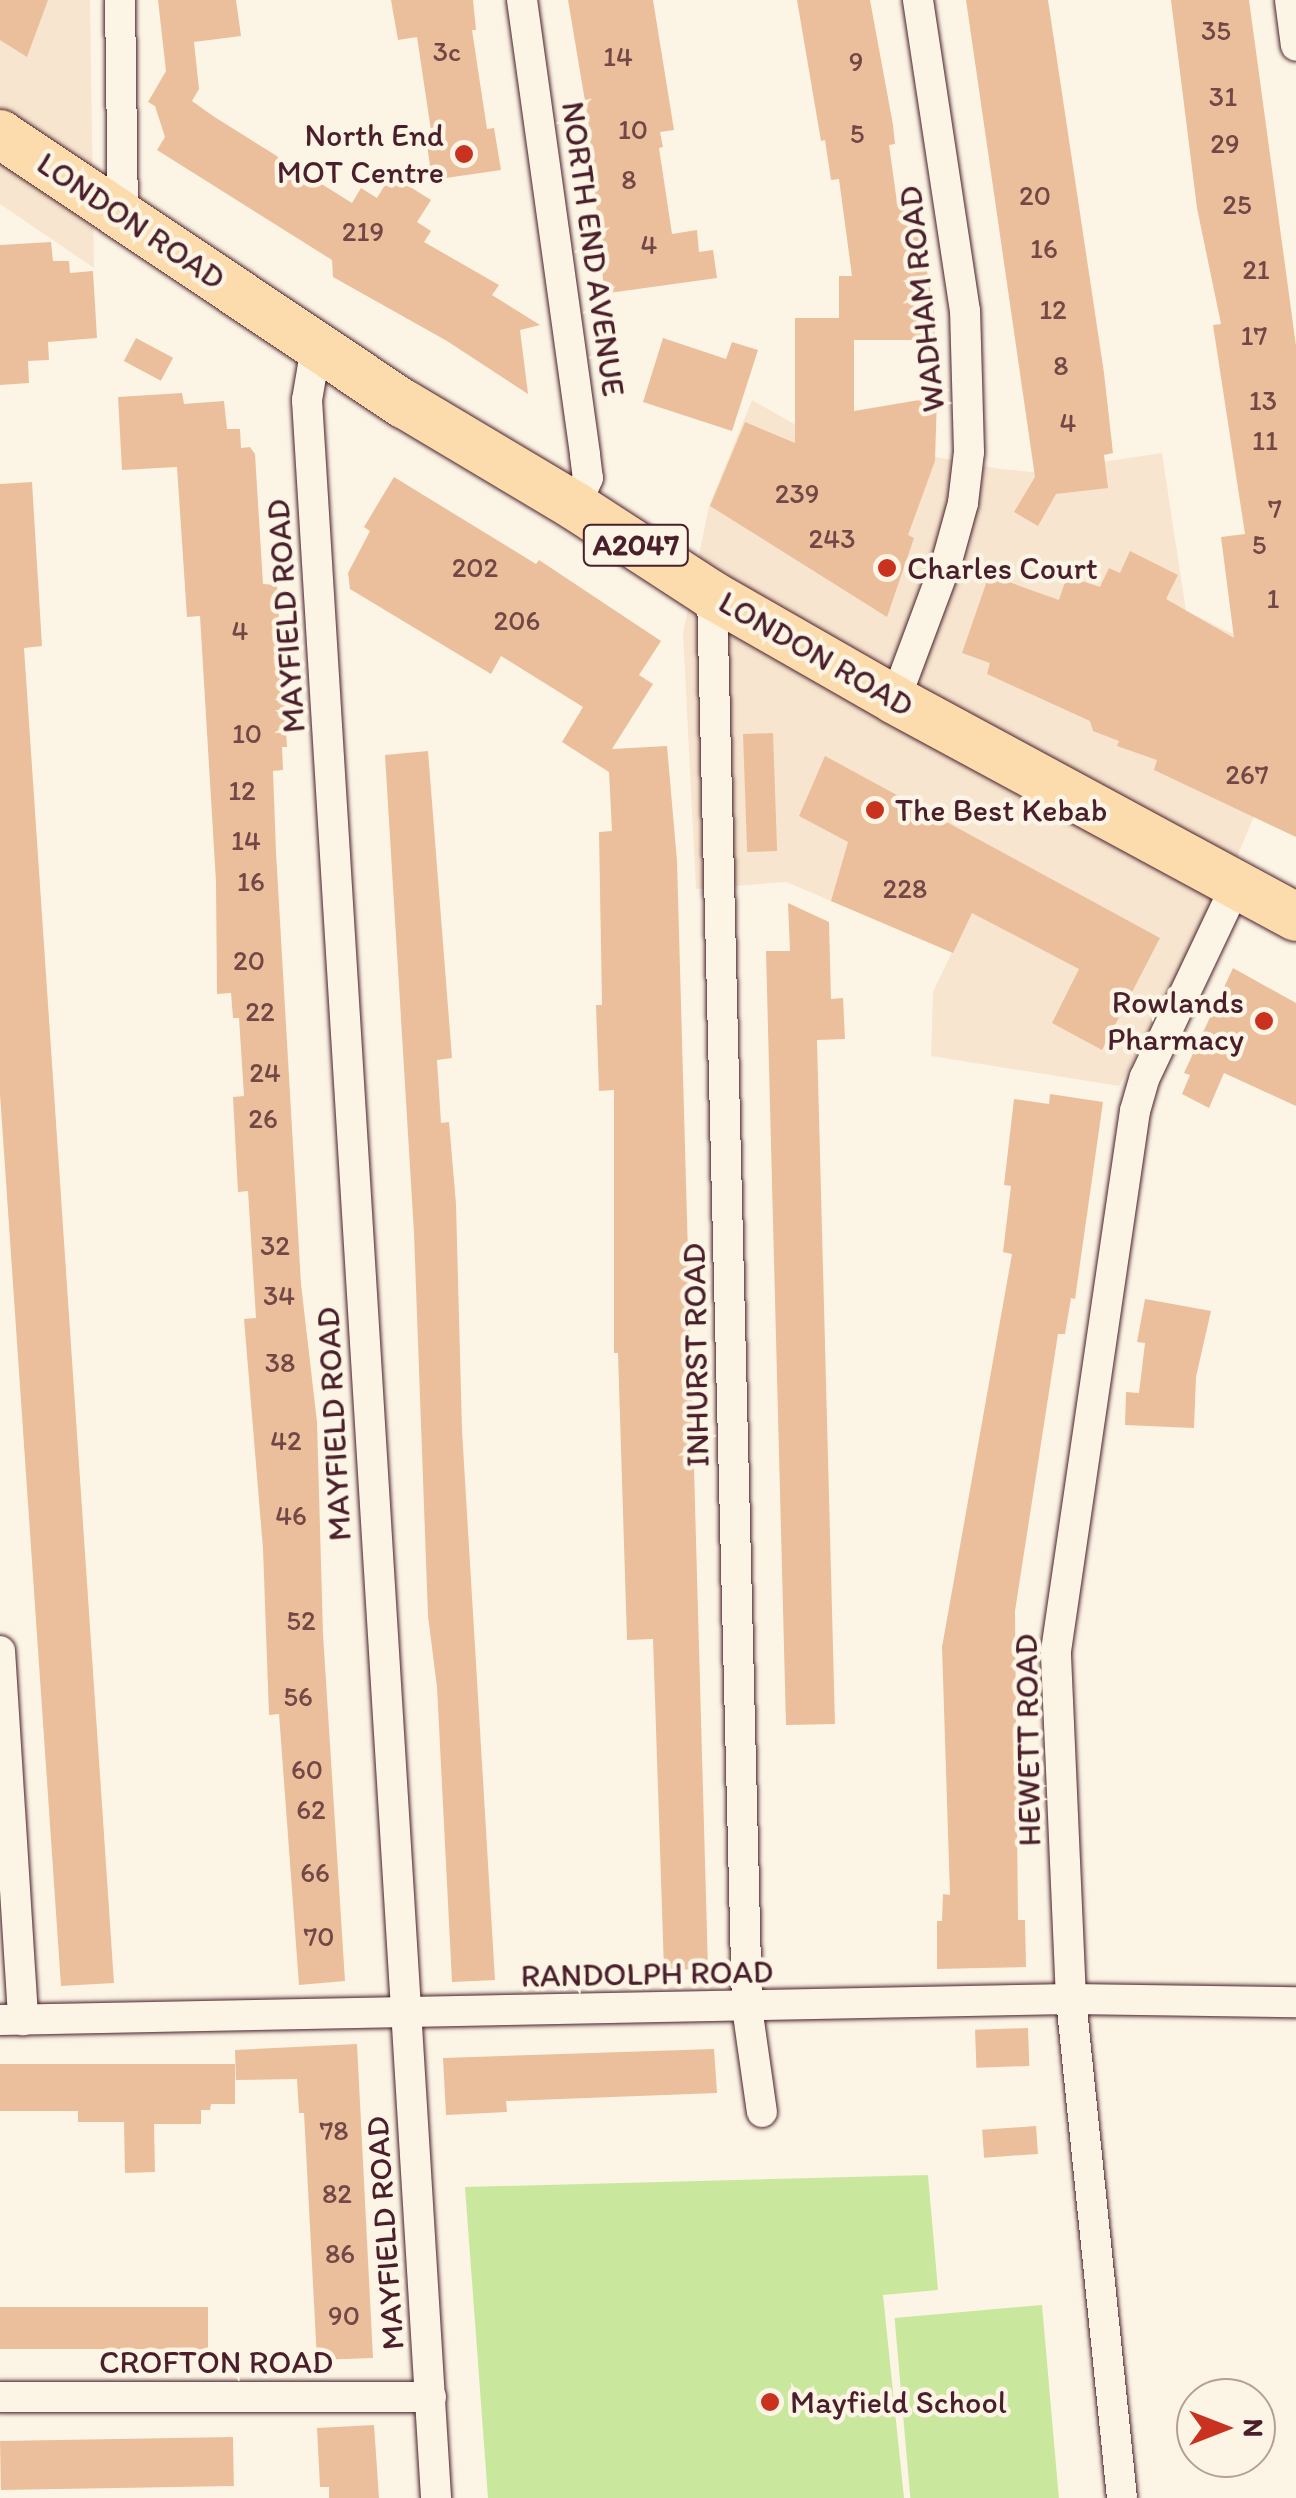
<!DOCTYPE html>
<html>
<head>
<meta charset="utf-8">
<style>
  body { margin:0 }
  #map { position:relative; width:1296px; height:2498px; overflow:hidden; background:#fcf5e5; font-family:Itim,sans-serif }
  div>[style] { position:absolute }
  .built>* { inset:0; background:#f7e5cf }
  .green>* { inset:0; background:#cae79e; transform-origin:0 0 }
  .building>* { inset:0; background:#ebbf9b; transform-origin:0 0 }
  .roads { filter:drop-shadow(0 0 2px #4a1f2b) drop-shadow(0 0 2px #4a1f2b) }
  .minor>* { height:30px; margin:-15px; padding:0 15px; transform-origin:15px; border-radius:15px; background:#fcf5e5 }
  .primary>* { height:48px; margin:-24px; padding:0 24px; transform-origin:24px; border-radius:24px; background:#fcdcac }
  .dots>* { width:28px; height:28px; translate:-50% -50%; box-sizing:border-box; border:5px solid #fcf5e5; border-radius:50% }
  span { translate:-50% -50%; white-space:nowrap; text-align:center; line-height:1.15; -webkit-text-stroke:9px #fcf5e5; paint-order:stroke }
  .number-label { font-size:28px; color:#724747 }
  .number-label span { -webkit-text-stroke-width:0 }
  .shield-label span { padding:2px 8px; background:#fcf5e5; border:2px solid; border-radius:8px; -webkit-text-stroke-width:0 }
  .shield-label { font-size:30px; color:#4a1f2b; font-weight:700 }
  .poi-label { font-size:32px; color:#4a1f2b }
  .right { translate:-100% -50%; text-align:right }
  .left { translate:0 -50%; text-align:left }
  .street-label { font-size:32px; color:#4a1f2b }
  .north { position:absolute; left:1176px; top:2378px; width:100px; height:100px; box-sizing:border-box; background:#fcf5e5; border:2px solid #b59f9b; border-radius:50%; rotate:90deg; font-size:28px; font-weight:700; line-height:40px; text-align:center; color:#4a1f2b }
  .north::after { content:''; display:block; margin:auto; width:35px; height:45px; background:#c8321e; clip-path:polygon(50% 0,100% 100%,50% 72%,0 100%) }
</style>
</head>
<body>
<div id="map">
  <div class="built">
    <i style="clip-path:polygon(0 0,90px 0,94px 268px,0 204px)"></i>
    <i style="clip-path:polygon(752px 400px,812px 434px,1000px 469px,1034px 472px,1162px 453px,1186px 611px,1283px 658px,1296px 717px,1204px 935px,1119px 1086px,931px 1056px,933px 992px,952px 952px,786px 882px,696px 889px,683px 633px,709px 506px)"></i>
  </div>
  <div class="green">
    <i style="clip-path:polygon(928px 2175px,938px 2290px,883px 2295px,904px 2498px,488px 2498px,465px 2187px)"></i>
    <i style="left:1042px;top:2305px;width:194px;height:148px;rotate:85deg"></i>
  </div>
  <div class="building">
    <i style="clip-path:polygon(0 0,48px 0,27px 57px,0 40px)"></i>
    <i style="clip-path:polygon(158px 0,236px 0,241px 36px,194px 42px,199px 89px,192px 101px,213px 116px,352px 203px,361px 188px,377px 198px,391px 175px,431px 200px,417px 222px,431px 231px,424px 242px,499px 285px,492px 295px,540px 325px,520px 330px,528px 394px,447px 341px,333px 277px,332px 260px,157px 150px,165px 137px,155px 106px,148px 102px,166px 71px)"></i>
    <i style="clip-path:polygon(391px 0,473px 0,476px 30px,472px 30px,487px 129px,494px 128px,501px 170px,432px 180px,426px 138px,432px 137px,417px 37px,398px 40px)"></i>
    <i style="clip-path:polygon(568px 0,653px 0,674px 130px,660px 132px,663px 147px,659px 148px,672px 234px,697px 230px,699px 252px,713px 250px,717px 278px,609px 293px,604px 290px,588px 119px)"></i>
    <i style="clip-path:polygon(797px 0,870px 0,893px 125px,895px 144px,889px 145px,897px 202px,915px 200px,935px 318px,935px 340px,854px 340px,854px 411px,937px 397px,935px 461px,908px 535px,914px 538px,887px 617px,710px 506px,745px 422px,795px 443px,795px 318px,839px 318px,839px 276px,852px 276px,839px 179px,831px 180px,825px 140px,821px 141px)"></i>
    <i style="clip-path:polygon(966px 0,1048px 0,1104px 373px,1113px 453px,1104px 455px,1108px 488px,1056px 494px,1038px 526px,1014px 512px,1035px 477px)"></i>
    <i style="clip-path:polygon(1171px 0,1249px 0,1296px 346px,1296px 837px,1154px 770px,1157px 760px,1117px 746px,1119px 741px,1093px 731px,1090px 721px,987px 674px,990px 663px,962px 653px,989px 575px,1059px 600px,1067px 576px,1100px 587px,1109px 568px,1120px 573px,1130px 551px,1178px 575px,1166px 599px,1234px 638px,1221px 537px,1245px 534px,1213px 325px,1221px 324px,1197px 208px)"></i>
    <i style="clip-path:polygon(51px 242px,53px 261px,69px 261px,70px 273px,93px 271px,97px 338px,48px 342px,49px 360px,28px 361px,29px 383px,0 385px,0 245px)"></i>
    <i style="left:136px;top:338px;width:42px;height:26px;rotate:28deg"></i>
    <i style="clip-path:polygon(663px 338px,726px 359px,732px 342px,758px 350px,732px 431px,643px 402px)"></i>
    <i style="clip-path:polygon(182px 393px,184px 404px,224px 401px,227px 429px,240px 429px,241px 448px,250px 447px,255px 454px,263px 584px,277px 585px,287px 747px,282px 747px,283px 770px,273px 771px,276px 852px,301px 1284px,317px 1422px,323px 1634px,345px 1981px,299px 1985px,279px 1714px,269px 1715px,263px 1549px,244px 1319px,256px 1318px,248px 1191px,238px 1192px,233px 1097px,244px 1096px,239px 1018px,233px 1018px,231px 993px,217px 994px,216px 882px,200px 616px,187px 617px,177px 467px,122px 470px,118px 397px)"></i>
    <i style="clip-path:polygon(394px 477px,536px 564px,539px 560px,661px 641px,639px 675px,653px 684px,612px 749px,667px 746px,677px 861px,708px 1969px,664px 1970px,653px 1639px,627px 1640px,618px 1353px,614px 1353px,614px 1090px,599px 1091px,596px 1005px,602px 1005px,599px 832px,612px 831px,609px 772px,562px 742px,583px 707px,501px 656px,491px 674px,350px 589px,348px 573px,370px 531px,364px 527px)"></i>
    <i style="clip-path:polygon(32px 482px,42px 646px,24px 648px,114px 1983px,61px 1986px,0 1094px,0 484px)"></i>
    <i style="left:773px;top:733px;width:118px;height:30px;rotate:88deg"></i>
    <i style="clip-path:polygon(428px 751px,452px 1058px,437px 1060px,441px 1123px,449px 1122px,456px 1204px,462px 1430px,495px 1980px,452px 1982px,437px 1687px,428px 1616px,414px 1233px,385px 755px)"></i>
    <i style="clip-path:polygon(825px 756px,1160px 938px,1102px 1050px,1052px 1023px,1079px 969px,972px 913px,953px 953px,831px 901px,848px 842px,799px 816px)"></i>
    <i style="clip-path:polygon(788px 903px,829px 922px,831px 999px,843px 998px,845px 1039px,817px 1040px,835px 1724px,786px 1725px,766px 951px,790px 951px)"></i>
    <i style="clip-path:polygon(1233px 968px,1296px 1003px,1296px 1106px,1224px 1073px,1209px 1108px,1182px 1094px,1190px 1075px,1184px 1073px)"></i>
    <i style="clip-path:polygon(1050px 1094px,1103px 1102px,1075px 1299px,1071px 1298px,1065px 1334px,1058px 1334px,1015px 1611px,1018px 1920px,1025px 1920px,1026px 1967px,937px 1969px,937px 1921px,942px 1921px,943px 1894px,950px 1895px,942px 1647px,1012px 1254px,1003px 1252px,1011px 1186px,1004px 1185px,1014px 1099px,1049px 1104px)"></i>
    <i style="clip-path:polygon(1145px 1299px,1211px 1311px,1196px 1377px,1194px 1428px,1125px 1425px,1126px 1392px,1139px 1393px,1145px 1343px,1137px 1342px)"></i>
    <i style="left:1028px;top:2028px;width:38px;height:53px;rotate:88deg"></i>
    <i style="clip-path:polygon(357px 2044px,373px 2358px,317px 2360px,304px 2113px,299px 2113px,297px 2079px,236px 2080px,235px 2050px)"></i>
    <i style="clip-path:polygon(714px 2049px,717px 2093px,506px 2101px,507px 2112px,446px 2115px,443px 2058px)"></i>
    <i style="clip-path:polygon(0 2064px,235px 2064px,235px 2104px,211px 2104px,210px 2110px,201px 2110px,201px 2124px,154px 2124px,155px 2172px,125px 2173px,124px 2122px,78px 2122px,78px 2111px,0 2111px)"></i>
    <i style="left:1036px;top:2126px;width:28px;height:54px;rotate:86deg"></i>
    <i style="left:0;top:2307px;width:208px;height:42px"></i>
    <i style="clip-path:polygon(374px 2425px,379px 2498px,329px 2498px,329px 2487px,320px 2487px,317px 2428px)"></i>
    <i style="left:233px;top:2437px;width:49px;height:233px;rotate:89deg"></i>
  </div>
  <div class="roads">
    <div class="minor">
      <i style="left:120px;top:0;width:213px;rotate:89.2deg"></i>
      <i style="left:522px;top:0;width:459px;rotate:82.1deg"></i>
      <i style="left:585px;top:455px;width:23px;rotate:83deg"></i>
      <i style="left:588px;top:478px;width:31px;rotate:115deg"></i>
      <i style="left:1290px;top:0;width:46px;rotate:82.6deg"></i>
      <i style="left:316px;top:347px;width:54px;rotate:99.6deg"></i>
      <i style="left:307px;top:400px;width:2102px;rotate:86.48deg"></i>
      <i style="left:712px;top:595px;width:1412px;rotate:88.58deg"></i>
      <i style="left:747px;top:2007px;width:106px;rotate:81.9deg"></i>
      <i style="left:895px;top:700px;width:148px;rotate:-69.5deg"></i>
      <i style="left:947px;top:561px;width:60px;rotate:-74.6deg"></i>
      <i style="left:963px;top:503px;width:51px;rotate:-83.3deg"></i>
      <i style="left:969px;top:452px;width:141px;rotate:-91.6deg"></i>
      <i style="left:965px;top:311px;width:315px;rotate:-98.6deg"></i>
      <i style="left:0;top:1651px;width:370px;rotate:86.4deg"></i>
      <i style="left:0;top:2020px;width:1071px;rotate:-1.12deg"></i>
      <i style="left:1071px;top:1999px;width:225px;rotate:0.8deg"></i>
      <i style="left:0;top:2397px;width:431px"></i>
      <i style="left:1122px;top:2498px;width:502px;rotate:-95.84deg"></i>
      <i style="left:1071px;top:1999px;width:348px;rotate:-92.5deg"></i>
      <i style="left:1056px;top:1651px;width:546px;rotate:-81.68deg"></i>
      <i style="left:1135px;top:1111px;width:35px;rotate:-74deg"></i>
      <i style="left:1145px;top:1077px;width:212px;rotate:-64.6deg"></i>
    </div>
    <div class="primary">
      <i style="left:0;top:134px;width:486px;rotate:33.8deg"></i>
      <i style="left:404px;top:404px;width:199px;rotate:30.8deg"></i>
      <i style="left:575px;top:506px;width:163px;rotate:33deg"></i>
      <i style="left:712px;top:595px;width:211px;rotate:29.8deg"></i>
      <i style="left:895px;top:700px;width:456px;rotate:28.4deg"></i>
    </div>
  </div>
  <div class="dots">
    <i style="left:464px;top:154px;background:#c8321e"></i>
    <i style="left:887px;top:568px;background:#c8321e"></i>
    <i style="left:875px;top:810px;background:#c8321e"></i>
    <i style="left:1264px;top:1021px;background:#c8321e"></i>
    <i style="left:770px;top:2402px;background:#c8321e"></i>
  </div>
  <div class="number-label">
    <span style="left:1216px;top:30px">35</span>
    <span style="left:447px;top:51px">3c</span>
    <span style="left:618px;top:56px">14</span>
    <span style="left:856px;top:61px">9</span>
    <span style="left:1223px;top:96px">31</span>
    <span style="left:633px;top:129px">10</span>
    <span style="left:857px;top:133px">5</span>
    <span style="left:1225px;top:143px">29</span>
    <span style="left:629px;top:179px">8</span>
    <span style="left:1035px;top:195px">20</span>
    <span style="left:1237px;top:204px">25</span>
    <span style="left:363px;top:231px">219</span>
    <span style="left:649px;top:244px">4</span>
    <span style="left:1044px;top:248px">16</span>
    <span style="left:1256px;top:269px">21</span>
    <span style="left:1053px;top:309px">12</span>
    <span style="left:1254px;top:335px">17</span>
    <span style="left:1061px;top:365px">8</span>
    <span style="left:1263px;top:400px">13</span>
    <span style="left:1068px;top:422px">4</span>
    <span style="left:1265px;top:440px">11</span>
    <span style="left:797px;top:493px">239</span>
    <span style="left:1275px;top:508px">7</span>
    <span style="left:832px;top:538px">243</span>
    <span style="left:1259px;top:544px">5</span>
    <span style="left:475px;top:567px">202</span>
    <span style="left:1273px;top:598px">1</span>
    <span style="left:517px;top:620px">206</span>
    <span style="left:240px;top:630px">4</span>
    <span style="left:247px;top:733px">10</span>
    <span style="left:1247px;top:774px">267</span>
    <span style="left:242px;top:790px">12</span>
    <span style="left:246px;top:840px">14</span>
    <span style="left:251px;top:881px">16</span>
    <span style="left:905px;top:888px">228</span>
    <span style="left:249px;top:960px">20</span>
    <span style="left:260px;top:1011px">22</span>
    <span style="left:265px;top:1072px">24</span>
    <span style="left:263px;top:1118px">26</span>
    <span style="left:275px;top:1245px">32</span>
    <span style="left:279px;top:1295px">34</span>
    <span style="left:280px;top:1362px">38</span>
    <span style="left:286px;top:1440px">42</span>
    <span style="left:291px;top:1515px">46</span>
    <span style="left:301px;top:1620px">52</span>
    <span style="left:298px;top:1696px">56</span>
    <span style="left:307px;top:1769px">60</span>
    <span style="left:311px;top:1809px">62</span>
    <span style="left:315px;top:1872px">66</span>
    <span style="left:319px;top:1936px">70</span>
    <span style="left:334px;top:2130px">78</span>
    <span style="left:337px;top:2193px">82</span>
    <span style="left:340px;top:2253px">86</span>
    <span style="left:344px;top:2315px">90</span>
  </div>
  <div class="shield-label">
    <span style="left:636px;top:545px">A2047</span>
  </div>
  <div class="poi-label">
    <span class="right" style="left:444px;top:154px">North End<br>MOT Centre</span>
    <span class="left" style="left:907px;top:568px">Charles Court</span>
    <span class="left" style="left:895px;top:810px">The Best Kebab</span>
    <span class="right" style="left:1244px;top:1021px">Rowlands<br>Pharmacy</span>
    <span class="left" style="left:790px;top:2402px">Mayfield School</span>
  </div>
  <div class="street-label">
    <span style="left:131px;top:221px;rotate:34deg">LONDON ROAD</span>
    <span style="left:593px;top:249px;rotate:82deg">NORTH END AVENUE</span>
    <span style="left:922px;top:299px;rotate:-96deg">WADHAM ROAD</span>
    <span style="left:286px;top:616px;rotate:-94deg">MAYFIELD ROAD</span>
    <span style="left:816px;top:654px;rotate:30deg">LONDON ROAD</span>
    <span style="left:696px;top:1355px;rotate:-91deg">INHURST ROAD</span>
    <span style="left:334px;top:1424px;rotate:-93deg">MAYFIELD ROAD</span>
    <span style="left:1028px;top:1740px;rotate:-91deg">HEWETT ROAD</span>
    <span style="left:647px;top:1974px;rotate:-1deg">RANDOLPH ROAD</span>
    <span style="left:385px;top:2233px;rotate:-94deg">MAYFIELD ROAD</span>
    <span style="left:216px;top:2362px">CROFTON ROAD</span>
  </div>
  <div class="north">N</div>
</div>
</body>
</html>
